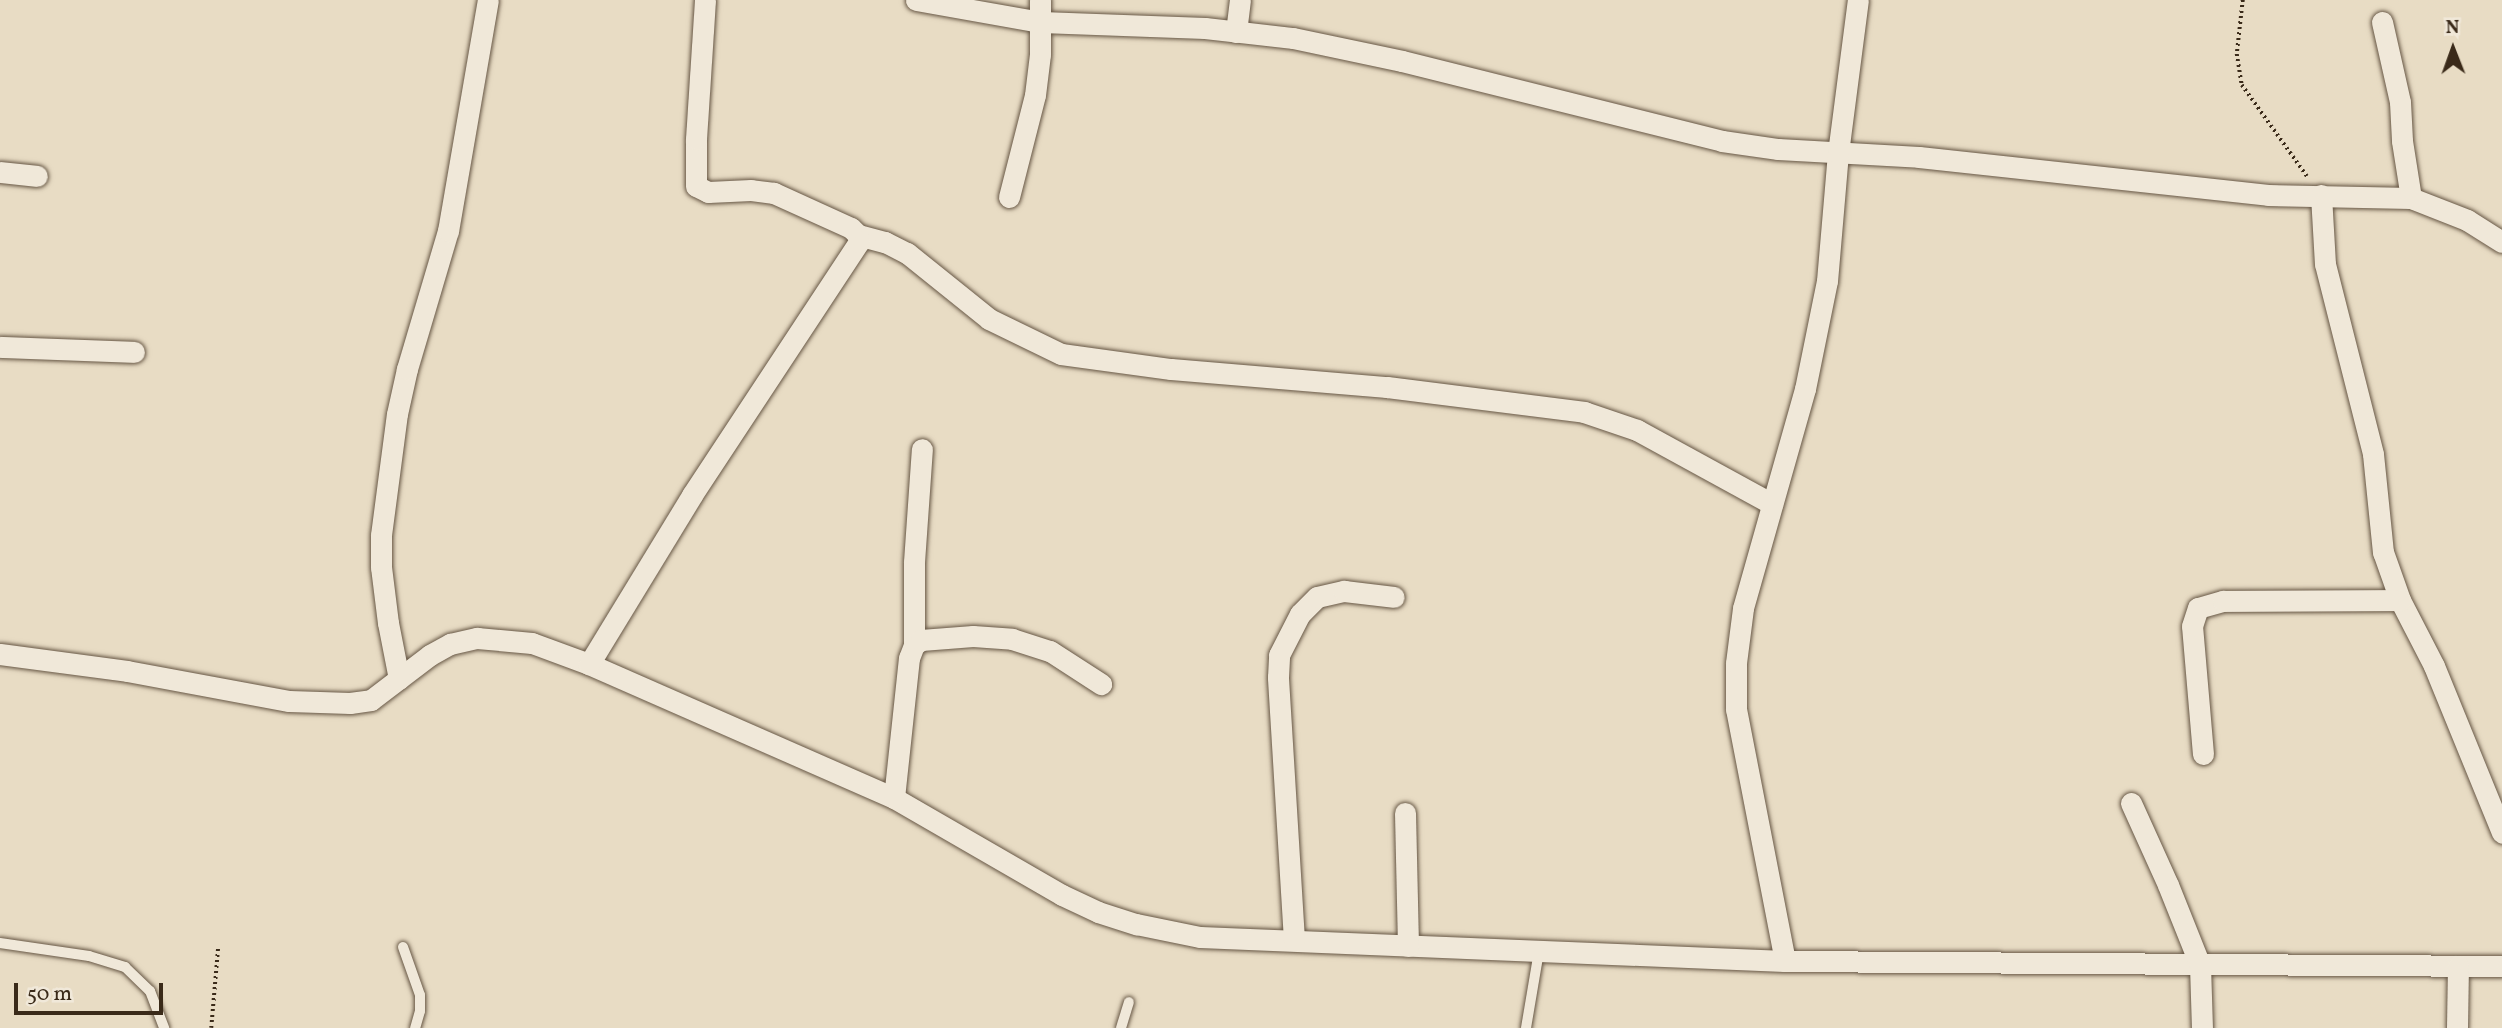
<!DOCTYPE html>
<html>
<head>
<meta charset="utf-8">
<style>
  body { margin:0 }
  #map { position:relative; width:2502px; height:1028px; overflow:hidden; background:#e8dcc4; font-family:Vollkorn,serif }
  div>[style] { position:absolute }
  .path>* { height:3.5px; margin-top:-1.75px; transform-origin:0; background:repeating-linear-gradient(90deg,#3a2a19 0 2px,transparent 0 5.5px) }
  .roads { filter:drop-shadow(0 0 2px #665644) drop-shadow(0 0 2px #665644) }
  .service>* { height:10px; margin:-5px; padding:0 5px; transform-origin:5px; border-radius:5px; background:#f0e8d9 }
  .minor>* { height:21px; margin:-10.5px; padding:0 10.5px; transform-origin:10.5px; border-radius:10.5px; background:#f0e8d9 }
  span { translate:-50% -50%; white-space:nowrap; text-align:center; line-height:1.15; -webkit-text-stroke:6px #f0e8d9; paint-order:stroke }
  .north { position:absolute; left:2418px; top:14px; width:70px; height:70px; -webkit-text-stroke:5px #f0e8d9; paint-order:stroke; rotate:359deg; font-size:19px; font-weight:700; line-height:28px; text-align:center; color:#3a2a19 }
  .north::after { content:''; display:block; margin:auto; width:24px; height:32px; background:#3a2a19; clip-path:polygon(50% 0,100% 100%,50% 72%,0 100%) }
  .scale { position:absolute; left:14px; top:983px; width:149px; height:32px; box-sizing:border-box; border:4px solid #3a2a19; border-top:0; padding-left:9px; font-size:21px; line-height:24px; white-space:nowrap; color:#3a2a19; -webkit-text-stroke:5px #f0e8d9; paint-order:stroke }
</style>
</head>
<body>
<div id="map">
  <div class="path">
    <i style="left:2243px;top:0;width:54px;rotate:96.3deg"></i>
    <i style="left:2237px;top:54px;width:31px;rotate:81deg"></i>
    <i style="left:2242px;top:85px;width:112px;rotate:54.5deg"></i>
    <i style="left:211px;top:1028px;width:81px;rotate:-85.1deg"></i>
  </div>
  <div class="roads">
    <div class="service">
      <i style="left:0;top:943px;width:90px;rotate:8.3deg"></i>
      <i style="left:89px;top:956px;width:38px;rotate:17deg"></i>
      <i style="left:125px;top:967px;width:35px;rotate:44deg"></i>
      <i style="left:150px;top:991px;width:40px;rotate:69deg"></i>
      <i style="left:403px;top:947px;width:51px;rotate:70.5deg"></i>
      <i style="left:420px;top:995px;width:16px;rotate:90deg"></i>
      <i style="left:420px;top:1011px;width:18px;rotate:106deg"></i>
      <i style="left:1121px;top:1028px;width:27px;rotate:-73deg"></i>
      <i style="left:1526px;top:1028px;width:78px;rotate:-80.4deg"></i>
    </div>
    <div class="minor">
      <i style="left:916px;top:0;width:127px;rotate:10deg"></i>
      <i style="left:1041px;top:22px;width:164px;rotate:2.1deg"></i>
      <i style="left:1205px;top:28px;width:89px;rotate:6.5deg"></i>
      <i style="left:1293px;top:38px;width:111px;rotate:11.9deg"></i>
      <i style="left:1402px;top:61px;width:330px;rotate:14deg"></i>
      <i style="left:1722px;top:141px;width:57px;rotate:8.1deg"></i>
      <i style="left:1778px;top:149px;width:141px;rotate:3.2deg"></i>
      <i style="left:1919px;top:157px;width:351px;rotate:6.2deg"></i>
      <i style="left:2268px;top:195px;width:143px;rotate:1.2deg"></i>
      <i style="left:2411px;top:198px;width:60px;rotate:21.4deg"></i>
      <i style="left:2467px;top:220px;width:41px;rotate:32.2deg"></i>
      <i style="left:2382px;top:22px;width:82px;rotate:77.3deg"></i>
      <i style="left:2400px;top:102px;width:39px;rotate:87deg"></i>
      <i style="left:2402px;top:141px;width:58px;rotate:81deg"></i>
      <i style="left:1236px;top:32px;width:32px;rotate:-83deg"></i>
      <i style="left:0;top:172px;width:37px;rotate:6deg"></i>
      <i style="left:2321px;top:195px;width:69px;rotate:86.7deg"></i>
      <i style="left:2325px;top:264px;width:196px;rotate:75.8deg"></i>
      <i style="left:2373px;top:454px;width:99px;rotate:84.2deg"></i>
      <i style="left:2383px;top:552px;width:51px;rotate:70.5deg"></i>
      <i style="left:2400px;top:600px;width:74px;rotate:62.7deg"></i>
      <i style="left:2434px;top:666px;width:180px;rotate:67.8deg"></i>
      <i style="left:1009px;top:197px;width:105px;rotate:-75.7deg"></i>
      <i style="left:1035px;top:95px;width:41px;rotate:-83deg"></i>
      <i style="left:1040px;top:54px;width:54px;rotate:-90deg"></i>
      <i style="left:858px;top:235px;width:28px;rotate:15deg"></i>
      <i style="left:885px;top:242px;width:25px;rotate:27deg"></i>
      <i style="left:907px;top:253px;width:105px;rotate:38.8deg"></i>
      <i style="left:989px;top:319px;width:80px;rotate:25.9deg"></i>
      <i style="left:1061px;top:354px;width:111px;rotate:7.8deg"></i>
      <i style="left:1171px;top:369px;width:217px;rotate:4.8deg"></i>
      <i style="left:1387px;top:387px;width:199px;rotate:7.2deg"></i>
      <i style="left:1584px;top:412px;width:56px;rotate:18.8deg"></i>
      <i style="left:1637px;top:430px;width:154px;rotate:28.7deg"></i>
      <i style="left:0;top:347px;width:134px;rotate:2.1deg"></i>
      <i style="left:914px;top:645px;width:83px;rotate:-90deg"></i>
      <i style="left:914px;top:562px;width:113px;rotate:-86deg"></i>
      <i style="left:0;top:654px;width:128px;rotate:7.6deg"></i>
      <i style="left:127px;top:671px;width:165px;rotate:10.5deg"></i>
      <i style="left:289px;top:701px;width:61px;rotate:1.9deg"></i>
      <i style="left:350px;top:703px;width:21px;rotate:-8deg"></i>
      <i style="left:371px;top:700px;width:74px;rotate:-37.3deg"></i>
      <i style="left:430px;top:655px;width:23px;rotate:-29deg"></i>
      <i style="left:450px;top:644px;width:28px;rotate:-13deg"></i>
      <i style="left:477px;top:638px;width:55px;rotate:5.2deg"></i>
      <i style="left:532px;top:643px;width:61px;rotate:20.2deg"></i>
      <i style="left:589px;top:664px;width:333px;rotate:23.7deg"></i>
      <i style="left:894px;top:798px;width:194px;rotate:30deg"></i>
      <i style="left:1062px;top:895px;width:40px;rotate:25deg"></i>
      <i style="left:1098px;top:912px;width:40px;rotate:18deg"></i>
      <i style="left:1136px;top:924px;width:65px;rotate:11.5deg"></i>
      <i style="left:1200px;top:937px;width:585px;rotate:2.35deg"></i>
      <i style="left:1785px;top:961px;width:717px;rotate:0.4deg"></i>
      <i style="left:589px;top:664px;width:198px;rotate:-58.6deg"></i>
      <i style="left:692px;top:495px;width:303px;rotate:-56.6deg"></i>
      <i style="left:859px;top:242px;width:7px;rotate:-98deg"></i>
      <i style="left:858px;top:235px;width:10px;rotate:-135deg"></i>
      <i style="left:851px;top:228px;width:85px;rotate:-155.6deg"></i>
      <i style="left:774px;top:193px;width:23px;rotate:-173deg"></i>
      <i style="left:751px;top:190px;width:43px;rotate:177.3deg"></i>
      <i style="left:708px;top:192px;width:13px;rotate:-153deg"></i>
      <i style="left:696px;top:186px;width:47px;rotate:-90deg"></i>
      <i style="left:696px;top:139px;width:139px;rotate:-86.3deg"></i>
      <i style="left:399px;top:679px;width:57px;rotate:-101.1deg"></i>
      <i style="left:388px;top:623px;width:56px;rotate:-97.1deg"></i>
      <i style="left:381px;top:567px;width:32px;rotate:-90deg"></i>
      <i style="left:381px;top:535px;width:122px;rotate:-82.5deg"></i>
      <i style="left:397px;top:414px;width:46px;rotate:-77.5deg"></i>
      <i style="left:407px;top:369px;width:144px;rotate:-73.5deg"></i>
      <i style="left:448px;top:231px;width:234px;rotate:-80.2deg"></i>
      <i style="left:2203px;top:754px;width:128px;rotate:-94.9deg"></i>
      <i style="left:2192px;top:626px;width:19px;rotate:-72deg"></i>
      <i style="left:2198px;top:608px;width:26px;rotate:-16deg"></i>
      <i style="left:2223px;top:601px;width:177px;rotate:-0.3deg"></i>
      <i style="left:894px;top:798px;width:141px;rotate:-83.9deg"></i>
      <i style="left:909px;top:658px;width:14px;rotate:-69deg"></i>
      <i style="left:914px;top:645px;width:9px;rotate:-36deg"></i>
      <i style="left:921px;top:640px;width:52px;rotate:-4.4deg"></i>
      <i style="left:973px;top:636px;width:39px;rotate:4deg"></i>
      <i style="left:1012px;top:639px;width:40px;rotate:18deg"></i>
      <i style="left:1050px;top:651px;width:61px;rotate:32.9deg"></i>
      <i style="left:2131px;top:803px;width:90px;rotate:65.7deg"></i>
      <i style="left:2168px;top:885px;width:86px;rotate:68.2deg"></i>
      <i style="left:2200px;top:965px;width:63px;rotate:88.2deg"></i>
      <i style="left:1405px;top:813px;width:133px;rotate:88.7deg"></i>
      <i style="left:1294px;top:940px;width:263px;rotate:-93.5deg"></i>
      <i style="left:1278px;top:677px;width:22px;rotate:-87deg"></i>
      <i style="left:1279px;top:655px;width:46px;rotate:-62.9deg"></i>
      <i style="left:1300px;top:614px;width:24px;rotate:-45deg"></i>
      <i style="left:1317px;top:597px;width:28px;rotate:-13deg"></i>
      <i style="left:1344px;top:591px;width:50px;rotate:6.8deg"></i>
      <i style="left:1785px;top:961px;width:257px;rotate:-101deg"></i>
      <i style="left:1736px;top:709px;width:46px;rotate:-90deg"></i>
      <i style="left:1736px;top:663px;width:55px;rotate:-82.7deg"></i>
      <i style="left:1743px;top:608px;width:228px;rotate:-74.2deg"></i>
      <i style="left:1805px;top:389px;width:110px;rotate:-78.5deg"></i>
      <i style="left:1827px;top:281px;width:128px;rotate:-85.1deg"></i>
      <i style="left:1838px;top:153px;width:154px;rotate:-82.6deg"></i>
      <i style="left:2457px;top:1028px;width:62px;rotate:-89.1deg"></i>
    </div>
  </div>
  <div class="north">N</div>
  <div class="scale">50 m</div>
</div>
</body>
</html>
